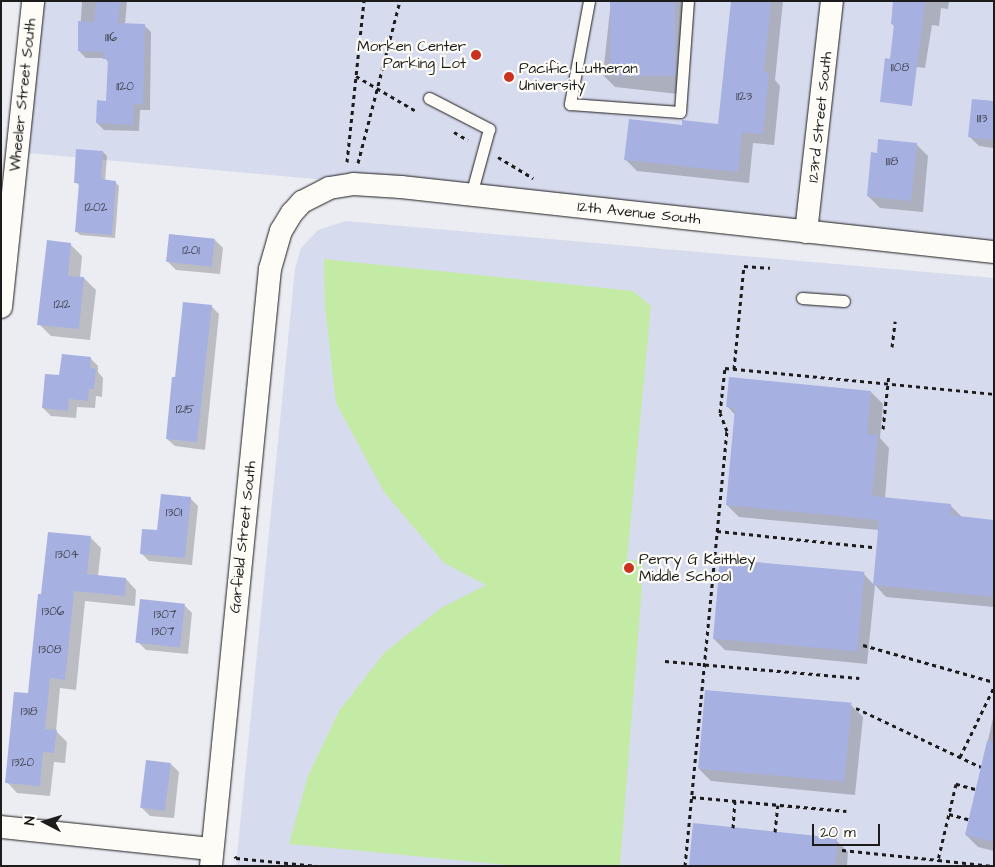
<!DOCTYPE html>
<html>
<head>
<meta charset="utf-8">
<style>
  body { margin:0 }
  #map { position:relative; width:995px; height:867px; overflow:hidden; background:#ecedf3; font-family:"Architects Daughter",sans-serif }
  div>[style] { position:absolute }
  .built>* { inset:0; background:#d7dbee }
  .green>* { inset:0; background:#c3eba6 }
  .shadow>* { inset:0; background:#0003 }
  .building>* { inset:0; background:#a7b1e1; transform-origin:0 0 }
  .path>* { height:3px; margin-top:-1.5px; transform-origin:0; background:repeating-linear-gradient(90deg,#1c1c1c 0 4px,transparent 0 8px) }
  .roads { filter:drop-shadow(0 0 1px #1c1c1c) drop-shadow(0 0 1px #1c1c1c) }
  .lane>* { height:11px; margin:-5.5px; padding:0 5.5px; transform-origin:5.5px; border-radius:5.5px; background:#fdfcf7 }
  .street>* { height:22px; margin:-11px; padding:0 11px; transform-origin:11px; border-radius:11px; background:#fdfcf7 }
  .dots>* { width:14px; height:14px; translate:-50% -50%; box-sizing:border-box; border:2px solid #fdfcf7; border-radius:50% }
  span { translate:-50% -50%; white-space:nowrap; text-align:center; line-height:1.15; -webkit-text-stroke:4.5px #fdfcf7; paint-order:stroke }
  .number-label { font-size:12px; color:#3f414d }
  .number-label span { -webkit-text-stroke-width:0 }
  .poi-label { font-size:15px; color:#1c1c1c }
  .right { translate:-100% -50%; text-align:right }
  .left { translate:0 -50%; text-align:left }
  .street-label { font-size:15px; color:#1c1c1c }
  .frame { position:absolute; inset:0; border:2px solid #1c1c1c; pointer-events:none }
  .north { position:absolute; left:20px; top:797px; width:50px; height:50px; -webkit-text-stroke:4px #fdfcf7; paint-order:stroke; rotate:275deg; font-size:14px; font-weight:700; line-height:20px; text-align:center; color:#1c1c1c }
  .north::after { content:''; display:block; margin:auto; width:18px; height:22px; background:#1c1c1c; clip-path:polygon(50% 0,100% 100%,50% 72%,0 100%) }
  .scale { position:absolute; left:812px; top:824px; width:68px; height:22px; box-sizing:border-box; border:2px solid #1c1c1c; border-top:0; padding-left:6px; font-size:15px; line-height:18px; white-space:nowrap; color:#1c1c1c; -webkit-text-stroke:4px #fdfcf7; paint-order:stroke }
</style>
</head>
<body>
<div id="map">
  <div class="built">
    <i style="clip-path:polygon(33px 1px,994px 1px,994px 252px,401px 187px,17px 152px)"></i>
    <i style="clip-path:polygon(346px 221px,994px 278px,994px 866px,236px 866px,295px 269px,301px 248px,318px 230px)"></i>
  </div>
  <div class="green">
    <i style="clip-path:polygon(324px 259px,633px 291px,651px 306px,627px 560px,644px 561px,620px 866px,518px 866px,289px 844px,308px 776px,339px 711px,385px 652px,441px 608px,486px 585px,444px 563px,384px 492px,336px 403px,325px 307px)"></i>
  </div>
  <div class="shadow">
    <i style="clip-path:polygon(82px 1px,127px 1px,125px 24px,144px 25px,151px 32px,150px 110px,140px 110px,139px 131px,104px 130px,97px 123px,108px 102px,109px 63px,105px 58px,86px 58px,79px 51px)"></i>
    <i style="clip-path:polygon(611px 1px,688px 1px,678px 94px,615px 87px,603px 75px)"></i>
    <i style="clip-path:polygon(732px 1px,783px 1px,775px 80px,780px 86px,774px 145px,753px 143px,749px 183px,637px 171px,625px 159px,683px 127px,719px 125px)"></i>
    <i style="clip-path:polygon(894px 1px,949px 1px,948px 9px,941px 8px,939px 26px,932px 25px,925px 68px,900px 65px,895px 27px,892px 24px)"></i>
    <i style="clip-path:polygon(994px 102px,994px 148px,979px 146px,969px 136px)"></i>
    <i style="clip-path:polygon(916px 144px,928px 156px,923px 212px,880px 208px,868px 196px,878px 154px)"></i>
    <i style="clip-path:polygon(103px 152px,107px 156px,105px 181px,115px 182px,119px 186px,115px 238px,80px 235px,77px 232px,80px 186px,75px 182px)"></i>
    <i style="clip-path:polygon(215px 240px,223px 248px,220px 274px,176px 270px,168px 262px)"></i>
    <i style="clip-path:polygon(70px 244px,82px 256px,80px 278px,84px 278px,96px 290px,90px 340px,51px 336px,39px 324px)"></i>
    <i style="clip-path:polygon(211px 306px,219px 314px,205px 450px,175px 446px,167px 439px,177px 379px)"></i>
    <i style="clip-path:polygon(90px 358px,98px 366px,98px 372px,103px 378px,102px 397px,96px 396px,95px 408px,77px 407px,76px 418px,51px 416px,43px 408px,61px 377px)"></i>
    <i style="clip-path:polygon(871px 392px,883px 404px,880px 438px,889px 448px,885px 499px,950px 505px,962px 517px,994px 521px,994px 607px,886px 597px,875px 585px,867px 664px,725px 650px,713px 638px,863px 573px,874px 585px,879px 530px,739px 517px,727px 505px,735px 415px,727px 406px)"></i>
    <i style="clip-path:polygon(190px 498px,198px 506px,192px 565px,149px 561px,141px 553px)"></i>
    <i style="clip-path:polygon(90px 537px,101px 548px,98px 576px,126px 579px,136px 590px,135px 606px,85px 601px,76px 690px,60px 688px,56px 731px,67px 742px,65px 763px,54px 762px,50px 796px,17px 793px,7px 782px,29px 695px,42px 595px)"></i>
    <i style="clip-path:polygon(184px 605px,192px 613px,188px 654px,146px 650px,138px 642px)"></i>
    <i style="clip-path:polygon(851px 705px,863px 717px,855px 795px,711px 781px,699px 769px)"></i>
    <i style="clip-path:polygon(994px 714px,994px 851px,978px 847px,966px 835px)"></i>
    <i style="clip-path:polygon(171px 764px,179px 772px,174px 818px,150px 816px,142px 808px)"></i>
    <i style="clip-path:polygon(836px 840px,848px 852px,847px 866px,690px 866px)"></i>
  </div>
  <div class="building">
    <i style="clip-path:polygon(96px 1px,120px 1px,118px 23px,145px 24px,143px 104px,134px 104px,133px 125px,96px 123px,97px 100px,106px 101px,108px 59px,103px 59px,104px 52px,78px 51px,78px 21px,94px 22px)"></i>
    <i style="left:610px;top:1px;width:65px;height:75px"></i>
    <i style="clip-path:polygon(731px 1px,771px 1px,764px 72px,769px 73px,763px 134px,742px 132px,738px 172px,624px 160px,629px 119px,682px 125px,682px 120px,718px 124px)"></i>
    <i style="clip-path:polygon(893px 1px,925px 1px,912px 106px,880px 102px,885px 58px,890px 59px,894px 24px,891px 24px)"></i>
    <i style="clip-path:polygon(972px 99px,994px 101px,994px 140px,968px 137px)"></i>
    <i style="clip-path:polygon(878px 139px,917px 143px,911px 201px,867px 196px,871px 152px,877px 153px)"></i>
    <i style="clip-path:polygon(76px 149px,103px 151px,101px 179px,116px 181px,112px 235px,75px 232px,79px 183px,74px 183px)"></i>
    <i style="left:169px;top:234px;width:46px;height:28px;rotate:6deg"></i>
    <i style="clip-path:polygon(47px 240px,71px 243px,68px 276px,84px 277px,79px 329px,37px 325px)"></i>
    <i style="clip-path:polygon(183px 302px,212px 305px,197px 442px,166px 439px,172px 377px,175px 377px)"></i>
    <i style="clip-path:polygon(62px 354px,91px 357px,90px 368px,96px 369px,94px 389px,89px 389px,88px 401px,69px 399px,68px 411px,42px 408px,45px 374px,59px 375px)"></i>
    <i style="clip-path:polygon(729px 377px,871px 391px,867px 434px,878px 435px,872px 496px,951px 504px,950px 515px,994px 520px,994px 597px,873px 585px,879px 520px,726px 505px,735px 408px,726px 407px)"></i>
    <i style="clip-path:polygon(161px 494px,191px 497px,185px 558px,140px 554px,142px 529px,157px 530px)"></i>
    <i style="clip-path:polygon(48px 532px,91px 536px,87px 574px,126px 578px,125px 596px,74px 591px,65px 680px,50px 678px,45px 729px,57px 730px,54px 753px,43px 752px,40px 786px,5px 783px,14px 692px,28px 693px,38px 594px,41px 594px)"></i>
    <i style="left:720px;top:559px;width:145px;height:80px;rotate:5deg"></i>
    <i style="left:140px;top:599px;width:45px;height:44px;rotate:6deg"></i>
    <i style="left:705px;top:690px;width:147px;height:79px;rotate:5deg"></i>
    <i style="clip-path:polygon(987px 741px,994px 741px,994px 842px,965px 835px)"></i>
    <i style="left:146px;top:760px;width:25px;height:48px;rotate:7deg"></i>
    <i style="clip-path:polygon(693px 823px,837px 838px,835px 866px,689px 866px)"></i>
  </div>
  <div class="path">
    <i style="left:356px;top:76px;width:69px;rotate:30.3deg"></i>
    <i style="left:454px;top:132px;width:16px;rotate:30deg"></i>
    <i style="left:498px;top:157px;width:41px;rotate:31deg"></i>
    <i style="left:347px;top:162px;width:162px;rotate:-84deg"></i>
    <i style="left:358px;top:163px;width:167px;rotate:-75.5deg"></i>
    <i style="left:892px;top:347px;width:26px;rotate:-83deg"></i>
    <i style="left:734px;top:369px;width:103px;rotate:-84.5deg"></i>
    <i style="left:744px;top:266px;width:26px;rotate:4deg"></i>
    <i style="left:883px;top:429px;width:55px;rotate:-83.8deg"></i>
    <i style="left:717px;top:531px;width:156px;rotate:5.9deg"></i>
    <i style="left:863px;top:645px;width:136px;rotate:15.8deg"></i>
    <i style="left:665px;top:661px;width:195px;rotate:5deg"></i>
    <i style="left:856px;top:708px;width:138px;rotate:25.3deg"></i>
    <i style="left:960px;top:757px;width:78px;rotate:-64.1deg"></i>
    <i style="left:975px;top:789px;width:20px;rotate:-165deg"></i>
    <i style="left:956px;top:784px;width:78px;rotate:103.3deg"></i>
    <i style="left:938px;top:860px;width:55px;rotate:6.2deg"></i>
    <i style="left:692px;top:797px;width:155px;rotate:5.2deg"></i>
    <i style="left:949px;top:814px;width:20px;rotate:15deg"></i>
    <i style="left:733px;top:828px;width:27px;rotate:-86deg"></i>
    <i style="left:775px;top:832px;width:27px;rotate:-84deg"></i>
    <i style="left:842px;top:850px;width:97px;rotate:5.9deg"></i>
    <i style="left:235px;top:856px;width:2px;rotate:63deg"></i>
    <i style="left:236px;top:858px;width:82px;rotate:5.6deg"></i>
    <i style="left:685px;top:866px;width:437px;rotate:-84.5deg"></i>
    <i style="left:727px;top:431px;width:19px;rotate:-111deg"></i>
    <i style="left:720px;top:413px;width:45px;rotate:-83.7deg"></i>
    <i style="left:725px;top:368px;width:270px;rotate:5.5deg"></i>
  </div>
  <div class="roads">
    <div class="lane">
      <i style="left:589px;top:1px;width:105px;rotate:100.5deg"></i>
      <i style="left:570px;top:104px;width:110px;rotate:4.2deg"></i>
      <i style="left:680px;top:112px;width:111px;rotate:-85.9deg"></i>
      <i style="left:429px;top:98px;width:68px;rotate:27.3deg"></i>
      <i style="left:489px;top:129px;width:68px;rotate:105.3deg"></i>
      <i style="left:802px;top:298px;width:42px;rotate:4.1deg"></i>
    </div>
    <div class="street">
      <i style="left:806px;top:232px;width:232px;rotate:-83.6deg"></i>
      <i style="left:1px;top:307px;width:308px;rotate:-84deg"></i>
      <i style="left:1px;top:827px;width:212px;rotate:6deg"></i>
      <i style="left:211px;top:866px;width:600px;rotate:-84.36deg"></i>
      <i style="left:270px;top:269px;width:40px;rotate:-74deg"></i>
      <i style="left:281px;top:231px;width:21px;rotate:-59deg"></i>
      <i style="left:292px;top:213px;width:15px;rotate:-48deg"></i>
      <i style="left:302px;top:202px;width:30px;rotate:-27deg"></i>
      <i style="left:329px;top:188px;width:24px;rotate:-9deg"></i>
      <i style="left:353px;top:184px;width:48px;rotate:3.6deg"></i>
      <i style="left:401px;top:187px;width:597px;rotate:6.26deg"></i>
    </div>
  </div>
  <div class="dots">
    <i style="left:476px;top:55px;background:#c8321e"></i>
    <i style="left:509px;top:77px;background:#c8321e"></i>
    <i style="left:629px;top:568px;background:#c8321e"></i>
  </div>
  <div class="number-label">
    <span style="left:111px;top:38px">1116</span>
    <span style="left:900px;top:68px">1108</span>
    <span style="left:125px;top:87px">1120</span>
    <span style="left:744px;top:97px">1123</span>
    <span style="left:982px;top:119px">1113</span>
    <span style="left:892px;top:162px">1118</span>
    <span style="left:96px;top:208px">1202</span>
    <span style="left:191px;top:251px">1201</span>
    <span style="left:62px;top:305px">1212</span>
    <span style="left:185px;top:410px">1215</span>
    <span style="left:174px;top:513px">1301</span>
    <span style="left:67px;top:555px">1304</span>
    <span style="left:53px;top:612px">1306</span>
    <span style="left:165px;top:615px">1307</span>
    <span style="left:163px;top:632px">1307</span>
    <span style="left:50px;top:650px">1308</span>
    <span style="left:29px;top:712px">1318</span>
    <span style="left:23px;top:763px">1320</span>
  </div>
  <div class="poi-label">
    <span class="right" style="left:466px;top:55px">Morken Center<br>Parking Lot</span>
    <span class="left" style="left:519px;top:77px">Pacific Lutheran<br>University</span>
    <span class="left" style="left:639px;top:568px">Perry G Keithley<br>Middle School</span>
  </div>
  <div class="street-label">
    <span style="left:23px;top:95px;rotate:-84deg">Wheeler Street South</span>
    <span style="left:820px;top:117px;rotate:-84deg">123rd Street South</span>
    <span style="left:639px;top:213px;rotate:6deg">12th Avenue South</span>
    <span style="left:243px;top:537px;rotate:-84deg">Garfield Street South</span>
  </div>
  <div class="frame"></div>
  <div class="north">N</div>
  <div class="scale">20 m</div>
</div>
</body>
</html>
